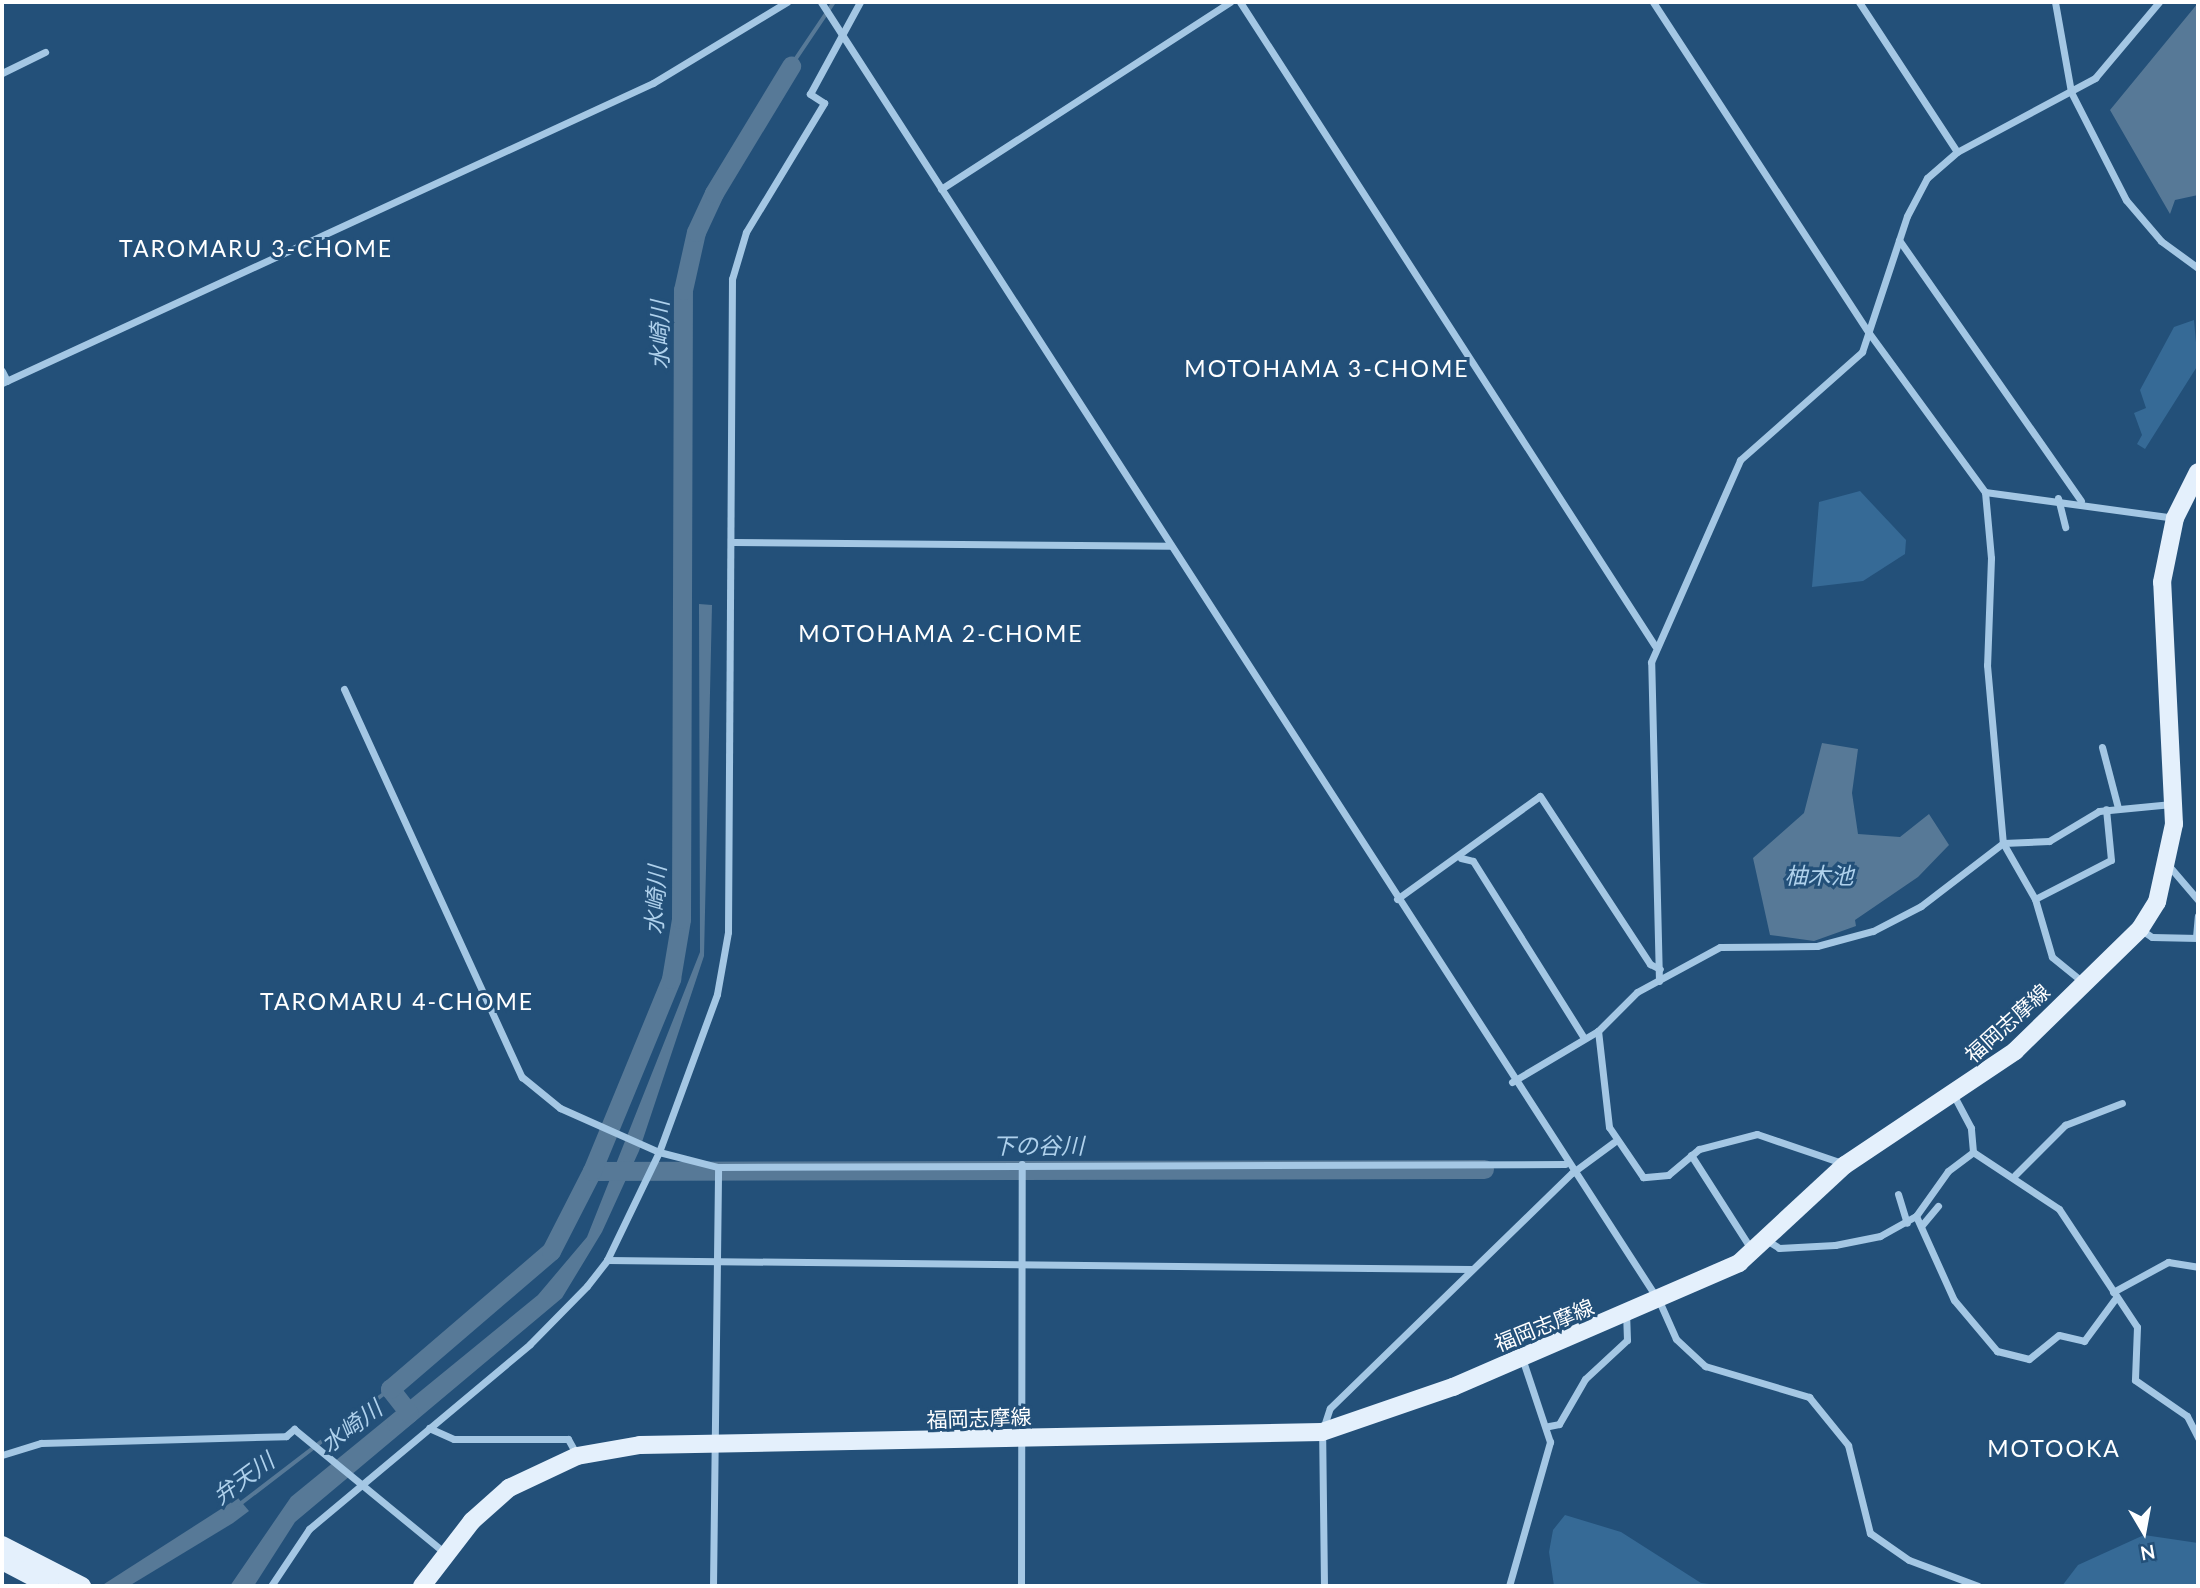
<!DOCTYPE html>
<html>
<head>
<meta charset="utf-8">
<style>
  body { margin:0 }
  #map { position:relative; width:2200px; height:1588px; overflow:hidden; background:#235079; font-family:Lato,"Noto Sans JP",sans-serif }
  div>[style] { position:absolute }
  .green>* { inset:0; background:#366a96 }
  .water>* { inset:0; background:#577997 }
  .stream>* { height:3.5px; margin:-1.75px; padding:0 1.75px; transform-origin:1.75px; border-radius:1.75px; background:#577997 }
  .river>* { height:19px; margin:-9.5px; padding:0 9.5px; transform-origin:9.5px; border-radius:9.5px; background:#577997 }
  .minor>* { height:7px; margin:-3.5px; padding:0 3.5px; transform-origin:3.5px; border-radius:3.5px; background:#a4c7e4 }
  .primary>* { height:18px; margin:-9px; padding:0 9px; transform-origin:9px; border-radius:9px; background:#e4f0fc }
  span { translate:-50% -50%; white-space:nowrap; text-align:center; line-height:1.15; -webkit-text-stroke:6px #235079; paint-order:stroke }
  .street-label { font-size:21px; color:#fff }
  .neighbourhood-label { font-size:23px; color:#fff; letter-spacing:2px }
  .water-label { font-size:23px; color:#afd1ec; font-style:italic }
  .frame { position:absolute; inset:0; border:4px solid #fff; pointer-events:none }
  .north { position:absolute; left:2109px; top:1497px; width:70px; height:70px; -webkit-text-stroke:5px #235079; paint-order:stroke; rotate:170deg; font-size:19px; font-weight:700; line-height:28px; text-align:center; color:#fff }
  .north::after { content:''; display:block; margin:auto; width:24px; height:32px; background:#fff; clip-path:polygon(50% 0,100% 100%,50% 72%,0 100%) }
</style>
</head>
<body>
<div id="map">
  <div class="green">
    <i style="clip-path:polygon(2194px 320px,2198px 365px,2145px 449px,2137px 444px,2142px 435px,2134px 413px,2146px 408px,2140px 390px,2174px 327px)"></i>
    <i style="clip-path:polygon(1860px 491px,1906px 540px,1905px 554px,1863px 581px,1812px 587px,1819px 502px)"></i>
    <i style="clip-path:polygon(1565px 1515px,1621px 1532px,1701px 1583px,1727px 1586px,1554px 1586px,1549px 1552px,1553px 1530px)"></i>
    <i style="clip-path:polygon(2144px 1535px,2198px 1543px,2198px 1586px,2062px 1586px,2078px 1565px)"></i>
  </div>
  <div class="water">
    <i style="clip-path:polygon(2198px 3px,2198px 195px,2175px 200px,2170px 214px,2110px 110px)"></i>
    <i style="clip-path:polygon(699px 604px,712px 605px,704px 956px,639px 1151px,602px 1232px,562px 1298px,295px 1522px,254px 1586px,230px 1586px,291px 1497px,538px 1295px,587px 1237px,700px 952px)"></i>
    <i style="clip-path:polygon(1822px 743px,1858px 749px,1852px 793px,1858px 834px,1900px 837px,1929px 814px,1949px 845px,1918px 877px,1855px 920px,1856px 926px,1814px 941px,1770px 935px,1753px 858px,1804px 813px)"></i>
    <i style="clip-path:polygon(238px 1498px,249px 1511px,233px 1523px,129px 1586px,101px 1586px)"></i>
  </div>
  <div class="stream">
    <i style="left:791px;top:66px;width:77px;rotate:-56.1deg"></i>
    <i style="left:239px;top:1505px;width:190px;rotate:-37.5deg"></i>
  </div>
  <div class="river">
    <i style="left:592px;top:1171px;width:892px;rotate:-0.13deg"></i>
    <i style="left:396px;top:1423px;width:16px;rotate:-38deg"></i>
    <i style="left:409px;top:1413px;width:31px;rotate:-128deg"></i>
    <i style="left:390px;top:1389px;width:212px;rotate:-40.6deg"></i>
    <i style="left:551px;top:1251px;width:90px;rotate:-62.9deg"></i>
    <i style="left:592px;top:1171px;width:208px;rotate:-67.6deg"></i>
    <i style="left:671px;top:979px;width:61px;rotate:-80.5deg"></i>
    <i style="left:681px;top:919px;width:629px;rotate:-89.82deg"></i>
    <i style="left:683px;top:290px;width:59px;rotate:-77.4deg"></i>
    <i style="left:696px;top:232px;width:43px;rotate:-65.2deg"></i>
    <i style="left:714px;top:193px;width:149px;rotate:-58.8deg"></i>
  </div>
  <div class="minor">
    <i style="left:821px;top:2px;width:1548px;rotate:57.18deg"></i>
    <i style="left:1660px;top:1303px;width:39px;rotate:66deg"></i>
    <i style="left:1676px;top:1339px;width:40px;rotate:43deg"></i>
    <i style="left:1705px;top:1366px;width:109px;rotate:16.6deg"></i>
    <i style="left:1809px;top:1397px;width:62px;rotate:50.9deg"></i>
    <i style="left:1848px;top:1445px;width:91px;rotate:76deg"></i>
    <i style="left:1870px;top:1533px;width:47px;rotate:34.7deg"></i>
    <i style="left:1909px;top:1560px;width:74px;rotate:20.6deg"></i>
    <i style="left:1240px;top:2px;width:766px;rotate:57.2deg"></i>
    <i style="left:1653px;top:2px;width:395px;rotate:56.9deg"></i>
    <i style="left:1869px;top:333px;width:197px;rotate:53.9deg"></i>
    <i style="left:1985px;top:492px;width:66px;rotate:84.8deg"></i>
    <i style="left:1991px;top:558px;width:107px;rotate:92.1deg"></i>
    <i style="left:1987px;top:665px;width:179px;rotate:84.9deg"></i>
    <i style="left:2003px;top:843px;width:64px;rotate:60.3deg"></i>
    <i style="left:2035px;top:899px;width:60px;rotate:73.7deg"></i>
    <i style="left:2052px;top:957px;width:41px;rotate:39.1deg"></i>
    <i style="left:1859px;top:2px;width:179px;rotate:56.8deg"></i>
    <i style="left:2055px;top:2px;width:91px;rotate:79.9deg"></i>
    <i style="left:2071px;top:92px;width:121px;rotate:63deg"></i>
    <i style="left:2126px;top:200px;width:54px;rotate:49.5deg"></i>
    <i style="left:2161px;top:241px;width:46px;rotate:36.1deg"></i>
    <i style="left:2px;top:73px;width:48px;rotate:-26deg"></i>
    <i style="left:941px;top:189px;width:344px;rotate:-32.9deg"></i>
    <i style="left:1899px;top:240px;width:318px;rotate:55.1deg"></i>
    <i style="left:2px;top:371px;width:11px;rotate:63deg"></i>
    <i style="left:2px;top:383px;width:717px;rotate:-24.74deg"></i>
    <i style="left:653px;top:83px;width:157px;rotate:-31.2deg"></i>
    <i style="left:1985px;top:492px;width:192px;rotate:7.8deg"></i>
    <i style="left:2058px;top:498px;width:30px;rotate:76deg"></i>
    <i style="left:733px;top:542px;width:438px;rotate:0.5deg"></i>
    <i style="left:344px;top:689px;width:427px;rotate:65.4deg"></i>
    <i style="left:522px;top:1077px;width:49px;rotate:39.2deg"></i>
    <i style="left:560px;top:1108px;width:108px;rotate:24deg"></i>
    <i style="left:659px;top:1152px;width:61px;rotate:14.3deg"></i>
    <i style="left:718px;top:1167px;width:847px;rotate:-0.2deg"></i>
    <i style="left:2102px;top:747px;width:63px;rotate:75.3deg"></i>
    <i style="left:1461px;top:858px;width:12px;rotate:14deg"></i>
    <i style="left:1473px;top:861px;width:209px;rotate:57.9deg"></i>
    <i style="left:2169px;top:866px;width:45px;rotate:49.5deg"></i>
    <i style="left:1397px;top:899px;width:176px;rotate:-35.8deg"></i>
    <i style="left:1540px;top:796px;width:201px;rotate:56.8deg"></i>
    <i style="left:1650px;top:964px;width:11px;rotate:27deg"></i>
    <i style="left:2035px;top:899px;width:85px;rotate:-27.2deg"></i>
    <i style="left:2111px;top:860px;width:51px;rotate:-95.6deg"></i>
    <i style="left:2140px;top:929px;width:14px;rotate:34deg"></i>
    <i style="left:2152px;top:937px;width:46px;rotate:1.2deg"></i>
    <i style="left:2196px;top:937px;width:21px;rotate:-85deg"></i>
    <i style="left:1659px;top:981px;width:319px;rotate:-91.4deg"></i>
    <i style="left:1651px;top:662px;width:221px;rotate:-66.2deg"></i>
    <i style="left:1740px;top:460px;width:163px;rotate:-41.5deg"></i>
    <i style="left:1862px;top:352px;width:143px;rotate:-71.7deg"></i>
    <i style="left:1907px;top:216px;width:43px;rotate:-62.2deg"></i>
    <i style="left:1927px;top:178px;width:40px;rotate:-41deg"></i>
    <i style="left:1957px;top:152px;width:157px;rotate:-28.2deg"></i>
    <i style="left:2095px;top:78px;width:99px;rotate:-49.9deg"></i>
    <i style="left:1512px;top:1082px;width:100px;rotate:-30.7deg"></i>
    <i style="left:1973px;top:1152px;width:103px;rotate:33.5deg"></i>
    <i style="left:2059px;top:1209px;width:141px;rotate:56.5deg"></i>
    <i style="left:2137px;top:1327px;width:53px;rotate:92.2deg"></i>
    <i style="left:2135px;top:1380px;width:63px;rotate:34.7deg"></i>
    <i style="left:2187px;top:1416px;width:25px;rotate:63deg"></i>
    <i style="left:1691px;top:1155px;width:112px;rotate:57.4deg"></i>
    <i style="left:1845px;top:1164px;width:93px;rotate:-161.2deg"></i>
    <i style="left:1757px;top:1134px;width:60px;rotate:165.5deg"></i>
    <i style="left:1699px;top:1149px;width:40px;rotate:140deg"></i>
    <i style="left:1668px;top:1175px;width:25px;rotate:175deg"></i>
    <i style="left:1643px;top:1177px;width:60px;rotate:-124.2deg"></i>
    <i style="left:1609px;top:1127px;width:97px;rotate:-96.5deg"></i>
    <i style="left:1598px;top:1031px;width:55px;rotate:-45deg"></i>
    <i style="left:1637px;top:992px;width:94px;rotate:-28.5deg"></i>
    <i style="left:1720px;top:947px;width:97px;rotate:-0.6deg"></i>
    <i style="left:1817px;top:946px;width:58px;rotate:-15deg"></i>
    <i style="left:1873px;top:931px;width:54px;rotate:-27.5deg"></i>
    <i style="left:1921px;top:906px;width:103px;rotate:-37.5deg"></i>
    <i style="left:2003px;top:843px;width:46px;rotate:-2.5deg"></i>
    <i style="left:2049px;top:841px;width:58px;rotate:-31deg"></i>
    <i style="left:2099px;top:811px;width:73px;rotate:-5.5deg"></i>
    <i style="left:2015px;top:1175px;width:71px;rotate:-45deg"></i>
    <i style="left:2065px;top:1125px;width:61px;rotate:-21.1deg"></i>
    <i style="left:1898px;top:1194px;width:30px;rotate:73deg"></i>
    <i style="left:1916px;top:1216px;width:92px;rotate:65.7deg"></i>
    <i style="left:1954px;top:1300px;width:67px;rotate:49.9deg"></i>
    <i style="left:1997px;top:1351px;width:33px;rotate:14deg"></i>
    <i style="left:2029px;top:1359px;width:38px;rotate:-39deg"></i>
    <i style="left:2059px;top:1335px;width:26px;rotate:13deg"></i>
    <i style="left:2084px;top:1341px;width:52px;rotate:-53.6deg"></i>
    <i style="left:1922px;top:1225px;width:25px;rotate:-50deg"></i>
    <i style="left:1768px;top:1241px;width:13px;rotate:32deg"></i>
    <i style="left:1779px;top:1248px;width:56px;rotate:-3.1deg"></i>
    <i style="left:1835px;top:1245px;width:46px;rotate:-11.3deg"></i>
    <i style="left:1880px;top:1236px;width:41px;rotate:-29.1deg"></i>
    <i style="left:1916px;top:1216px;width:55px;rotate:-54.6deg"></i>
    <i style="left:1948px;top:1171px;width:31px;rotate:-37deg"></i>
    <i style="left:1973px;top:1152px;width:24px;rotate:-95deg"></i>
    <i style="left:1971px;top:1128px;width:36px;rotate:-118deg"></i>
    <i style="left:607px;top:1260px;width:864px;rotate:0.6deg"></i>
    <i style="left:2113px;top:1292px;width:63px;rotate:-28.6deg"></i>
    <i style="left:2168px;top:1262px;width:30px;rotate:9deg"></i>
    <i style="left:1549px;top:1426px;width:10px;rotate:-11deg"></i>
    <i style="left:1559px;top:1424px;width:52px;rotate:-60deg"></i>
    <i style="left:1585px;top:1379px;width:57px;rotate:-42.9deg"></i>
    <i style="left:1627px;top:1340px;width:24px;rotate:-92deg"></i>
    <i style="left:429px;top:1428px;width:27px;rotate:24deg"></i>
    <i style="left:454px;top:1439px;width:114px"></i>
    <i style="left:568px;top:1439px;width:18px;rotate:61deg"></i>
    <i style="left:2px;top:1455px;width:41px;rotate:-17.1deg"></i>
    <i style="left:41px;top:1443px;width:245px;rotate:-1.6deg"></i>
    <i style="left:286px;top:1436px;width:11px;rotate:-41deg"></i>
    <i style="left:294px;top:1429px;width:195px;rotate:39.4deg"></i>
    <i style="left:271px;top:1586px;width:69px;rotate:-56.3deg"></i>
    <i style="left:309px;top:1529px;width:288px;rotate:-39.9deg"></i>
    <i style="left:530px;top:1344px;width:81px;rotate:-45.5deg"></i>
    <i style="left:587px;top:1286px;width:33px;rotate:-52deg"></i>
    <i style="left:607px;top:1260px;width:120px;rotate:-64.3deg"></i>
    <i style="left:659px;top:1152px;width:168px;rotate:-69.8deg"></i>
    <i style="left:717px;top:994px;width:63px;rotate:-79.9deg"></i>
    <i style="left:728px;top:932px;width:653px;rotate:-89.65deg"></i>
    <i style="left:732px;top:279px;width:49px;rotate:-73.4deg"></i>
    <i style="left:746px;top:232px;width:151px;rotate:-58.8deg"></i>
    <i style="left:824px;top:103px;width:17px;rotate:-147deg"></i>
    <i style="left:810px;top:94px;width:105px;rotate:-61.5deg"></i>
    <i style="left:713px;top:1586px;width:419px;rotate:-89.3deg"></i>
    <i style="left:1021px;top:1586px;width:422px;rotate:-89.9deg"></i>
    <i style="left:1324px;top:1586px;width:154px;rotate:-90.7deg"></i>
    <i style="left:1322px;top:1432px;width:25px;rotate:-72deg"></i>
    <i style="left:1330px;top:1408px;width:337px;rotate:-44.2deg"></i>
    <i style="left:1572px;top:1173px;width:52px;rotate:-36.4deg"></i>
    <i style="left:1509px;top:1586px;width:150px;rotate:-74.1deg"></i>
    <i style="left:1550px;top:1442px;width:89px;rotate:-108.4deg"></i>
  </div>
  <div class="primary">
    <i style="left:2px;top:1545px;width:90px;rotate:27.1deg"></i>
    <i style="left:2px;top:1561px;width:54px;rotate:27.5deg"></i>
    <i style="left:422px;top:1586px;width:82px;rotate:-52.4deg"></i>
    <i style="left:472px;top:1521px;width:50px;rotate:-41.7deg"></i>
    <i style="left:509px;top:1488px;width:75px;rotate:-25.2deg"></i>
    <i style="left:577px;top:1456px;width:64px;rotate:-9.9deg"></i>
    <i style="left:640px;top:1445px;width:682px;rotate:-1.09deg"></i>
    <i style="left:1322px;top:1432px;width:139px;rotate:-19deg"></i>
    <i style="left:1453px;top:1387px;width:312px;rotate:-23.4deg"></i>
    <i style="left:1739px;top:1263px;width:144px;rotate:-42.8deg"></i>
    <i style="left:1845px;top:1165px;width:205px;rotate:-33.8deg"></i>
    <i style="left:2015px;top:1051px;width:175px;rotate:-44.3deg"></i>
    <i style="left:2140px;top:929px;width:32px;rotate:-58deg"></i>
    <i style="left:2157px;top:902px;width:80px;rotate:-77.7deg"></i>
    <i style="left:2174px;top:824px;width:242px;rotate:-92.8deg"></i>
    <i style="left:2162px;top:582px;width:65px;rotate:-78.5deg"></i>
    <i style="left:2175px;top:518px;width:51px;rotate:-63.4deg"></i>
  </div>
  <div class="street-label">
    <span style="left:2007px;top:1023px;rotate:-42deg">福岡志摩線</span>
    <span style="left:1544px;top:1325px;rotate:-22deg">福岡志摩線</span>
    <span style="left:979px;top:1418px;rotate:-2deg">福岡志摩線</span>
  </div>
  <div class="neighbourhood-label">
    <span style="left:256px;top:248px">TAROMARU 3-CHOME</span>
    <span style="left:1327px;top:368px">MOTOHAMA 3-CHOME</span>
    <span style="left:941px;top:633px">MOTOHAMA 2-CHOME</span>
    <span style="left:397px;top:1001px">TAROMARU 4-CHOME</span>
    <span style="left:2054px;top:1448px">MOTOOKA</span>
  </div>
  <div class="water-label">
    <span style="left:659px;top:335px;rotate:-90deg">水崎川</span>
    <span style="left:1819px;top:875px">柚木池</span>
    <span style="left:655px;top:900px;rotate:-87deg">水崎川</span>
    <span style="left:1038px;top:1145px">下の谷川</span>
    <span style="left:351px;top:1426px;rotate:-37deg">水崎川</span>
    <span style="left:243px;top:1478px;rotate:-36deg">弁天川</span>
  </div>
  <div class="frame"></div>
  <div class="north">N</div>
</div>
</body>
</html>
